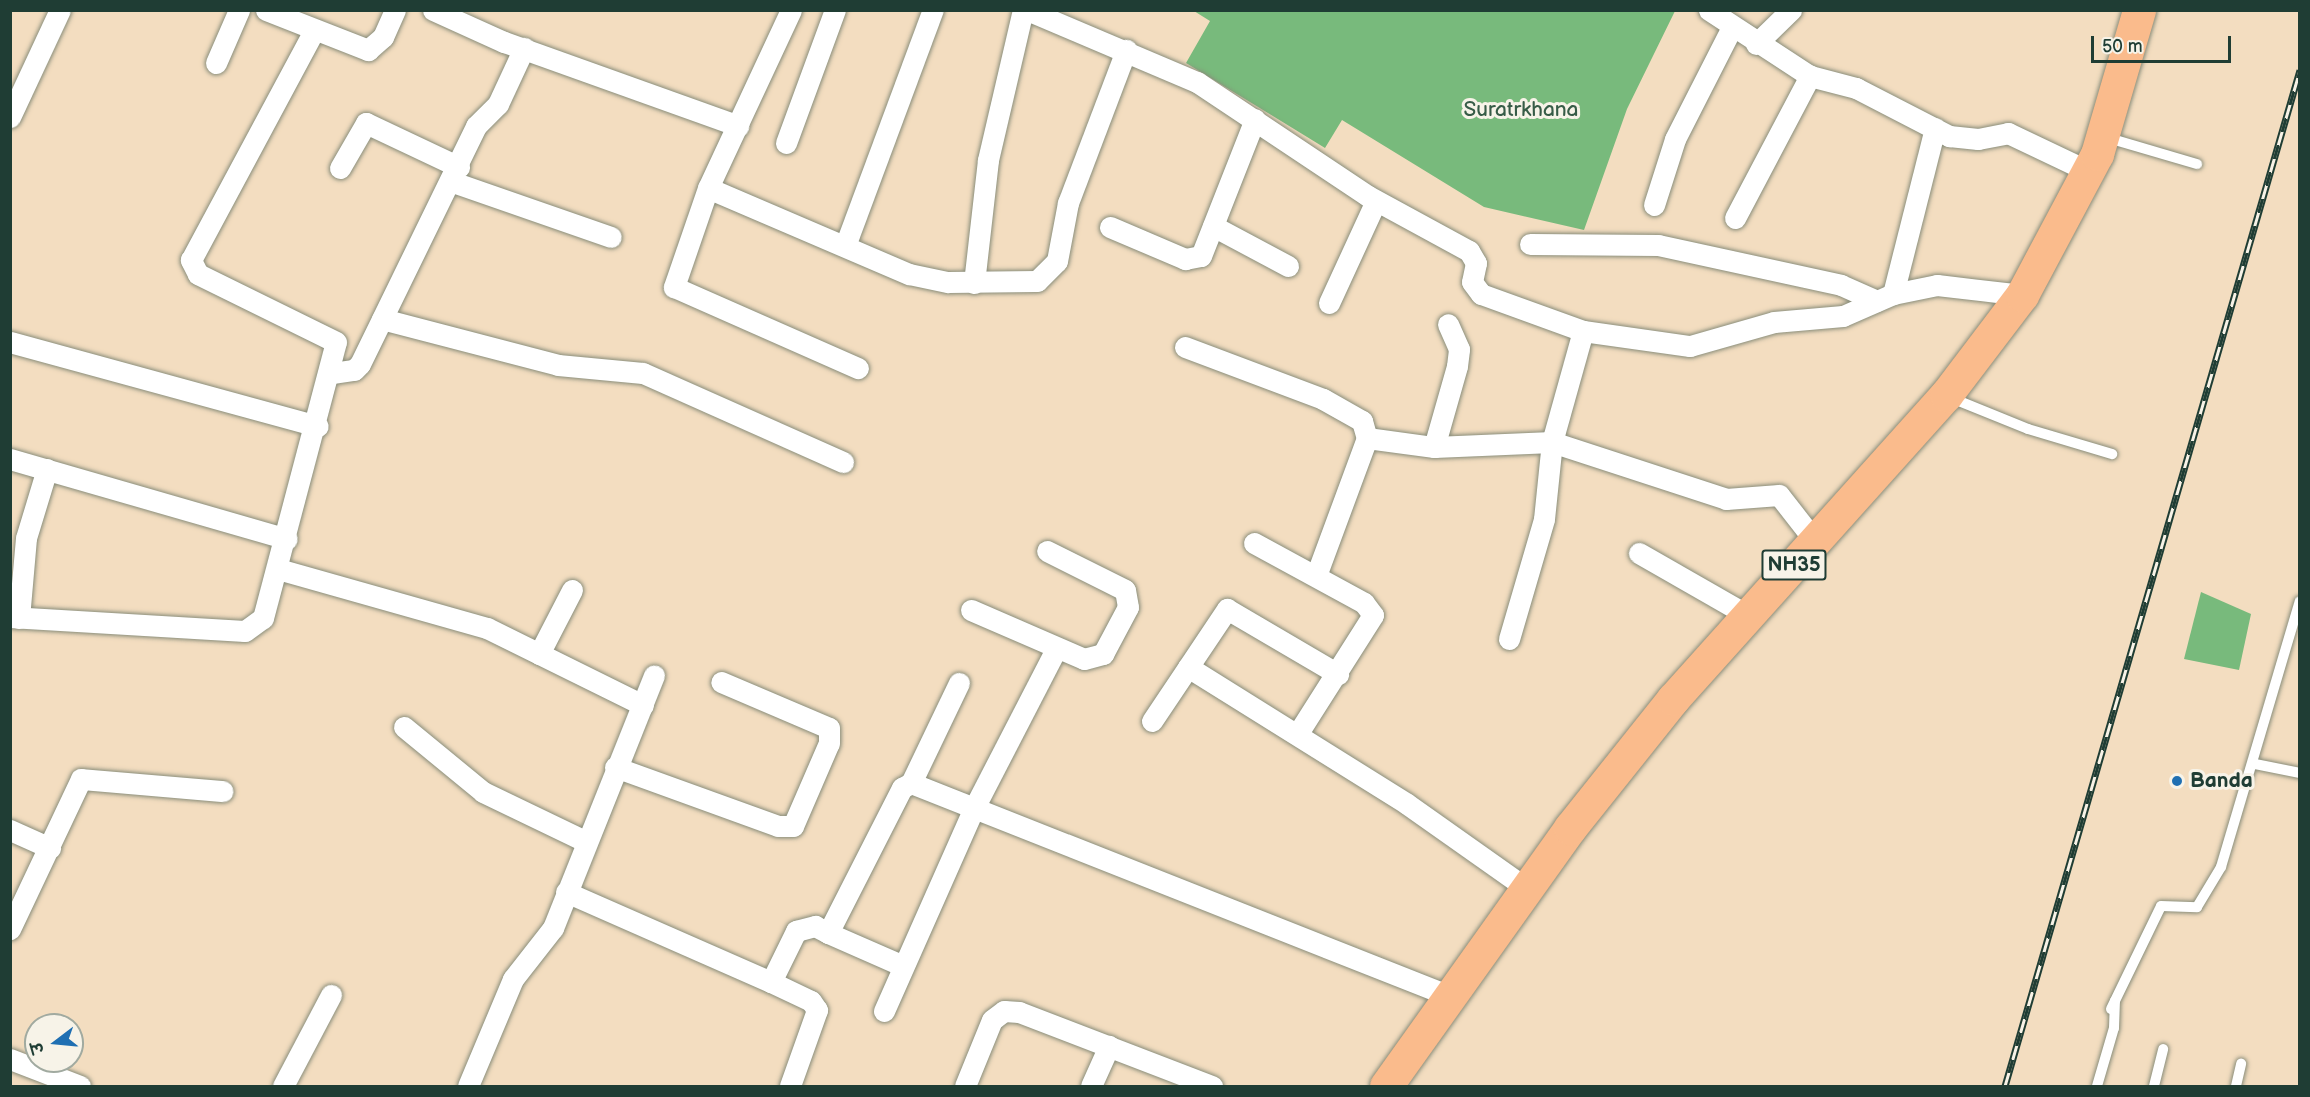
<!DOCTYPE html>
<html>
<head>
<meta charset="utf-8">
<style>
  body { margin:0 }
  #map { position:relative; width:2310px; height:1097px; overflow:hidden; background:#f3ddc0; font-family:"Balsamiq Sans","Playpen Sans Deva",sans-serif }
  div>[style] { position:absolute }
  .forest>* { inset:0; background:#78ba7c }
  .roads { filter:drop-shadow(0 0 2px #898d7a) drop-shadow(0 0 2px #898d7a) }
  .lane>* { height:10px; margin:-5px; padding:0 5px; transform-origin:5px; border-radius:5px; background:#fff }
  .street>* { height:21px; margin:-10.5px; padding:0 10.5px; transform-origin:10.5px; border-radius:10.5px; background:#fff }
  .highway>* { height:33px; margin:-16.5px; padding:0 16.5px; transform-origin:16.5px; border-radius:16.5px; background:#fabb8c }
  .rail>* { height:7px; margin-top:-3.5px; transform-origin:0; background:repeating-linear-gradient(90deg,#f7f3e8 0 14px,#1f3d34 0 28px); box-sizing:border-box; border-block:2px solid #1f3d34 }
  .dots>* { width:16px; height:16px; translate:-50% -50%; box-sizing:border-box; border:3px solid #f7f3e8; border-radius:50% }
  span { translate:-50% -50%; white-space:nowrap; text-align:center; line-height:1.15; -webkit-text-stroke:6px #f7f3e8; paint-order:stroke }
  .shield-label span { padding:2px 4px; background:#f7f3e8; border:2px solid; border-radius:4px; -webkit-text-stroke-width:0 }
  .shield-label { font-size:20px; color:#1f3d34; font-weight:700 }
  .park-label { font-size:21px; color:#375c47 }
  .poi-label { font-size:21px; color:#1f3d34; font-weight:700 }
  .left { translate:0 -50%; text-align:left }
  .frame { position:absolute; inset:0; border:12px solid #1f3d34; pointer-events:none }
  .north { position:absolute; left:24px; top:1013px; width:60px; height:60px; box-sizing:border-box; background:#f7f3e8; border:2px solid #a1aaa0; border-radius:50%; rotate:254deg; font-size:16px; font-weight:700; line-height:24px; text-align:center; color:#1f3d34 }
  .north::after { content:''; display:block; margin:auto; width:21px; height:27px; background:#1f6fb2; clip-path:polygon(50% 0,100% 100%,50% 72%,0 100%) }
  .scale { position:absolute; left:2091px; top:36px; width:140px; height:27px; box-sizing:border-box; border:3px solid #1f3d34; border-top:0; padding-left:8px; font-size:18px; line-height:21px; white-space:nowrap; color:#1f3d34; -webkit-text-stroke:4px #f7f3e8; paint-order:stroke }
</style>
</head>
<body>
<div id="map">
  <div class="forest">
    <i style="clip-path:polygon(1194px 11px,1675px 11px,1627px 109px,1584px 230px,1484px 207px,1342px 120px,1325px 148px,1186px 63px,1210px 21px)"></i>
    <i style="clip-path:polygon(2201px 592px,2251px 614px,2239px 670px,2184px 659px)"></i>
  </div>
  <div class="roads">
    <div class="lane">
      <i style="left:2105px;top:137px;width:96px;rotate:16.4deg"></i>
      <i style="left:1949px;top:397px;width:85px;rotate:22.1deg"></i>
      <i style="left:2028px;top:429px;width:88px;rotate:16.6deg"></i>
      <i style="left:2255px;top:764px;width:46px;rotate:11.3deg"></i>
      <i style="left:2111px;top:1009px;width:114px;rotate:-64.1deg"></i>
      <i style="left:2161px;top:906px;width:36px;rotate:2deg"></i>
      <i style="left:2197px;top:907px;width:47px;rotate:-59deg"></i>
      <i style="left:2221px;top:867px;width:277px;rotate:-73.5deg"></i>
      <i style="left:2097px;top:1086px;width:60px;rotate:-73.7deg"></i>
      <i style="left:2114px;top:1028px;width:27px;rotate:-88deg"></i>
      <i style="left:2154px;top:1086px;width:38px;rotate:-76deg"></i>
      <i style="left:2236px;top:1086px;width:23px;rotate:-77deg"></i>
    </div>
    <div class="street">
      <i style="left:266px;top:10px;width:110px;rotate:21.4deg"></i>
      <i style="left:368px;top:50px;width:20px;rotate:-41deg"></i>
      <i style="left:383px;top:37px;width:30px;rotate:-66deg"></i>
      <i style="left:433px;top:10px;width:78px;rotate:24.3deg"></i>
      <i style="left:504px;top:42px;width:249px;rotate:19.7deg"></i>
      <i style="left:791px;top:10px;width:196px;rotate:115deg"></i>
      <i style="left:708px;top:188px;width:105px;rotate:109deg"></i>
      <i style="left:674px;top:287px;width:201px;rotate:23.8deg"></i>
      <i style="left:1027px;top:10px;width:185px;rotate:23deg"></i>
      <i style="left:1197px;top:82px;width:206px;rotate:33.7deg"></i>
      <i style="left:1368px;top:196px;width:115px;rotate:28.6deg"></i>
      <i style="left:1469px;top:251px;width:14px;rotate:60deg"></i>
      <i style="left:1476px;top:263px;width:19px;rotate:102deg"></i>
      <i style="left:1472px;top:282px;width:15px;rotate:53deg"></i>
      <i style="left:1481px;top:294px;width:109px;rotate:19.9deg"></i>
      <i style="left:1583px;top:331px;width:108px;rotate:8deg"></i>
      <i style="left:1690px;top:346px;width:87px;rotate:-15.9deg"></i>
      <i style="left:1774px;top:322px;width:69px;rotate:-5deg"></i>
      <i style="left:1843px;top:316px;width:55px;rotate:-23.7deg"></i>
      <i style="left:1893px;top:294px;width:45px;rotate:-11.6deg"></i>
      <i style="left:1937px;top:285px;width:86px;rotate:6.7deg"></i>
      <i style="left:1709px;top:10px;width:121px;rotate:33.2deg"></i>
      <i style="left:1810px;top:76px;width:48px;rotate:14.6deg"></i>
      <i style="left:1856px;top:88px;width:105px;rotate:27.3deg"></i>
      <i style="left:1949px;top:136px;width:29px;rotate:6deg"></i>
      <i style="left:1978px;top:139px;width:31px;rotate:-11deg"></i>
      <i style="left:2008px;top:133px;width:89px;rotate:25.4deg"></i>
      <i style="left:1756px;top:44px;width:49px;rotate:-44.2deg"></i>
      <i style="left:216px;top:63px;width:58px;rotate:-66.5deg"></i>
      <i style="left:10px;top:117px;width:118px;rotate:-65deg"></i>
      <i style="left:786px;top:143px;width:142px;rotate:-69.8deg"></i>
      <i style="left:340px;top:168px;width:52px;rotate:-60deg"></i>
      <i style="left:366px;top:123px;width:103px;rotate:25.3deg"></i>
      <i style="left:453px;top:182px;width:167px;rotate:19.2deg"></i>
      <i style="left:708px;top:188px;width:219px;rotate:23.2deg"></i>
      <i style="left:909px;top:274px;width:40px;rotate:12deg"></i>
      <i style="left:948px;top:282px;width:89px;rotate:-0.6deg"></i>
      <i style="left:1037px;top:281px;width:28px;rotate:-45deg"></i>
      <i style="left:1057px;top:261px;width:59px;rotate:-79.3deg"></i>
      <i style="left:1068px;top:203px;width:164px;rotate:-69.2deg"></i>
      <i style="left:1654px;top:205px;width:69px;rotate:-72.3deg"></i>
      <i style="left:1675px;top:139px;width:126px;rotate:-63deg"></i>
      <i style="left:1735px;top:218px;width:161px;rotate:-62.2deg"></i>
      <i style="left:1213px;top:226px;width:85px;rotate:28.1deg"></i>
      <i style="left:1110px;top:227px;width:82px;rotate:23.1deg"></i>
      <i style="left:1185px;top:259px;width:16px;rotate:-11deg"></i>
      <i style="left:1201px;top:256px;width:147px;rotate:-68.5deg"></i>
      <i style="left:1530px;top:244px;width:128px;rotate:0.4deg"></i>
      <i style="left:1658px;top:245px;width:187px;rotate:12.3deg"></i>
      <i style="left:1841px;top:285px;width:39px;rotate:24deg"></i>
      <i style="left:845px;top:246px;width:252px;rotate:-69.6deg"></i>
      <i style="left:974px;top:283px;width:124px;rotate:-83.5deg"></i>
      <i style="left:988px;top:160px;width:154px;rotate:-76.9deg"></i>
      <i style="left:1893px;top:294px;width:171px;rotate:-75.8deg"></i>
      <i style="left:1329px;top:303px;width:112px;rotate:-65.3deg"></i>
      <i style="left:382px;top:319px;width:182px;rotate:14.6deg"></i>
      <i style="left:558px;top:365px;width:85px;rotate:5.4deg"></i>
      <i style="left:643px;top:373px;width:219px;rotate:24deg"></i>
      <i style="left:10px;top:342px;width:319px;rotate:15.3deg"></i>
      <i style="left:1185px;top:347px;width:147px;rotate:20.6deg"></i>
      <i style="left:1323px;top:399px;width:45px;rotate:29.4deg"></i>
      <i style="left:1362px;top:421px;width:18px;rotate:74deg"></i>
      <i style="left:1367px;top:438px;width:147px;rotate:110.3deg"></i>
      <i style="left:332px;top:373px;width:22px;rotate:-8deg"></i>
      <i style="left:354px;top:370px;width:8px;rotate:-45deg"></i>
      <i style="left:360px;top:364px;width:265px;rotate:-64deg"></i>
      <i style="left:476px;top:126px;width:31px;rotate:-45deg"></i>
      <i style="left:498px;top:104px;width:62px;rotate:-65.1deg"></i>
      <i style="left:1367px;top:438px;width:68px;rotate:7.7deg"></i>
      <i style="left:1434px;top:447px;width:118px;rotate:-2.4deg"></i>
      <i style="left:1552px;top:442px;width:183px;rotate:18.1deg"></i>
      <i style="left:1726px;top:499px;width:53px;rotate:-4.3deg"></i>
      <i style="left:1779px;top:495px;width:58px;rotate:52deg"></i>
      <i style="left:1434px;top:447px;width:84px;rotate:-74.1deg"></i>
      <i style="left:1457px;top:366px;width:17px;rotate:-83deg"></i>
      <i style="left:1459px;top:349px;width:27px;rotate:-114deg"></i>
      <i style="left:10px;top:459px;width:288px;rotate:16.1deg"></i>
      <i style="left:1254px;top:543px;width:125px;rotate:28.6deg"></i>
      <i style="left:1364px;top:603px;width:15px;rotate:53deg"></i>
      <i style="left:1373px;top:615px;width:140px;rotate:122.4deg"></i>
      <i style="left:1639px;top:553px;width:127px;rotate:29.8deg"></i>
      <i style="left:278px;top:569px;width:217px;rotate:15.8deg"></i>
      <i style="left:487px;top:628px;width:174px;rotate:26.3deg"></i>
      <i style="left:971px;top:610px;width:123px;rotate:23.4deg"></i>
      <i style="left:1084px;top:659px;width:20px;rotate:-15deg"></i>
      <i style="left:1103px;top:654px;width:53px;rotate:-62deg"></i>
      <i style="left:1128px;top:607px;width:17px;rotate:-100deg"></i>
      <i style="left:1125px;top:590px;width:87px;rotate:-153.4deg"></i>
      <i style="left:10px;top:617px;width:235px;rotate:3.4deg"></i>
      <i style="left:245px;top:631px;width:22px;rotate:-36deg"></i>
      <i style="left:263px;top:618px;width:285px;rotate:-75.2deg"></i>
      <i style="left:336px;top:342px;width:154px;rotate:-153.8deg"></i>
      <i style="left:198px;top:274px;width:16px;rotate:-117deg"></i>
      <i style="left:191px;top:260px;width:260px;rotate:-61.8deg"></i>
      <i style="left:19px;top:618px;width:80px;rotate:-85deg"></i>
      <i style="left:26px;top:538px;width:72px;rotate:-73.1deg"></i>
      <i style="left:1509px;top:639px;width:125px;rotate:-73.7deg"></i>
      <i style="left:1544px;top:519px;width:77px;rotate:-84.1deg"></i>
      <i style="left:1552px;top:442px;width:115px;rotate:-74.4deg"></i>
      <i style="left:539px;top:654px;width:72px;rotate:-62.7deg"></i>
      <i style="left:1188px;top:667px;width:258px;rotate:32deg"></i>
      <i style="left:1407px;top:804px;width:146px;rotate:35.2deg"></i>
      <i style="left:1152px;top:721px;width:135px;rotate:-56.2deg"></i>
      <i style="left:1227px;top:609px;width:129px;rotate:30.4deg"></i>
      <i style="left:404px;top:727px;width:102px;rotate:39.4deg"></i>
      <i style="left:483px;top:792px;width:113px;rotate:25.7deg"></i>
      <i style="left:615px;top:767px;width:173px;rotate:19.9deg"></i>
      <i style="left:778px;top:826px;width:15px"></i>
      <i style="left:793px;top:826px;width:90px;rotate:-66.6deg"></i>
      <i style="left:829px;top:743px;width:15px;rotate:-90deg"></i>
      <i style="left:829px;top:728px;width:117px;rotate:-156.9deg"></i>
      <i style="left:911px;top:783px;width:111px;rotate:-64.4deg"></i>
      <i style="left:10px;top:830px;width:44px;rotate:24.2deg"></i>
      <i style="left:566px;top:892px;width:224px;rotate:23.7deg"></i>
      <i style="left:771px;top:982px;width:57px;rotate:-63.9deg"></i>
      <i style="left:796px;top:931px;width:20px;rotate:-15deg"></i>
      <i style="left:815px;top:926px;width:15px;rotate:28deg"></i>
      <i style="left:828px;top:933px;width:163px;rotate:-63deg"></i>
      <i style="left:902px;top:788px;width:10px;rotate:-29deg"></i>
      <i style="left:911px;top:783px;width:576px;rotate:21.58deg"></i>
      <i style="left:10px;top:929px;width:166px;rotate:-64.7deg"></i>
      <i style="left:81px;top:779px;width:142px;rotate:4.9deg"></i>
      <i style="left:828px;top:933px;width:82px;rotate:23.7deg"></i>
      <i style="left:771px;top:982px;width:44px;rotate:25.4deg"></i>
      <i style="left:811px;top:1001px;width:11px;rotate:56deg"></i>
      <i style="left:817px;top:1010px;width:81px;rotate:109.6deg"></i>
      <i style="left:884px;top:1011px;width:222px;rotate:-66.1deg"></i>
      <i style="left:974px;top:808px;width:179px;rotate:-62.7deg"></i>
      <i style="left:10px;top:1059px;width:75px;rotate:21.1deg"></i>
      <i style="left:283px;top:1086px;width:103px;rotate:-62.2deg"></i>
      <i style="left:468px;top:1086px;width:116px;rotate:-67.2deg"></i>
      <i style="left:513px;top:979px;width:65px;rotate:-51.9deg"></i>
      <i style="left:553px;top:928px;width:272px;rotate:-68.2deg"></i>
      <i style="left:965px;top:1086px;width:71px;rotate:-67.8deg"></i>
      <i style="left:992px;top:1020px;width:15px;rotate:-37deg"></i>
      <i style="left:1004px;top:1011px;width:15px;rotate:4deg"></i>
      <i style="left:1019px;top:1012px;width:207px;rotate:21deg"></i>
      <i style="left:1091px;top:1086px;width:44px;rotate:-65.8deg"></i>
    </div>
    <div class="highway">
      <i style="left:1386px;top:1086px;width:317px;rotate:-54.5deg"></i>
      <i style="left:1570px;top:828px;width:165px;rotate:-51.4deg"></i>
      <i style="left:1673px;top:699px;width:409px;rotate:-48.1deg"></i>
      <i style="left:1946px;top:395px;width:126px;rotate:-52.8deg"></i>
      <i style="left:2022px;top:295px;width:160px;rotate:-62deg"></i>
      <i style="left:2097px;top:154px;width:150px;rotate:-73.7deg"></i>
    </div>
  </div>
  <div class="rail">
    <i style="left:2005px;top:1086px;width:1058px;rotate:-73.81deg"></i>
  </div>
  <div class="dots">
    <i style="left:2177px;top:781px;background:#1f6fb2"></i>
  </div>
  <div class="shield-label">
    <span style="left:1794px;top:565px">NH35</span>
  </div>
  <div class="park-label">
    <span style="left:1521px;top:110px">Suratrkhana</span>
  </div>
  <div class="poi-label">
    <span class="left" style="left:2190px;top:781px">Banda</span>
  </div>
  <div class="frame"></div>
  <div class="north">उ</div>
  <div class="scale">50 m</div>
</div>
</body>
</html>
